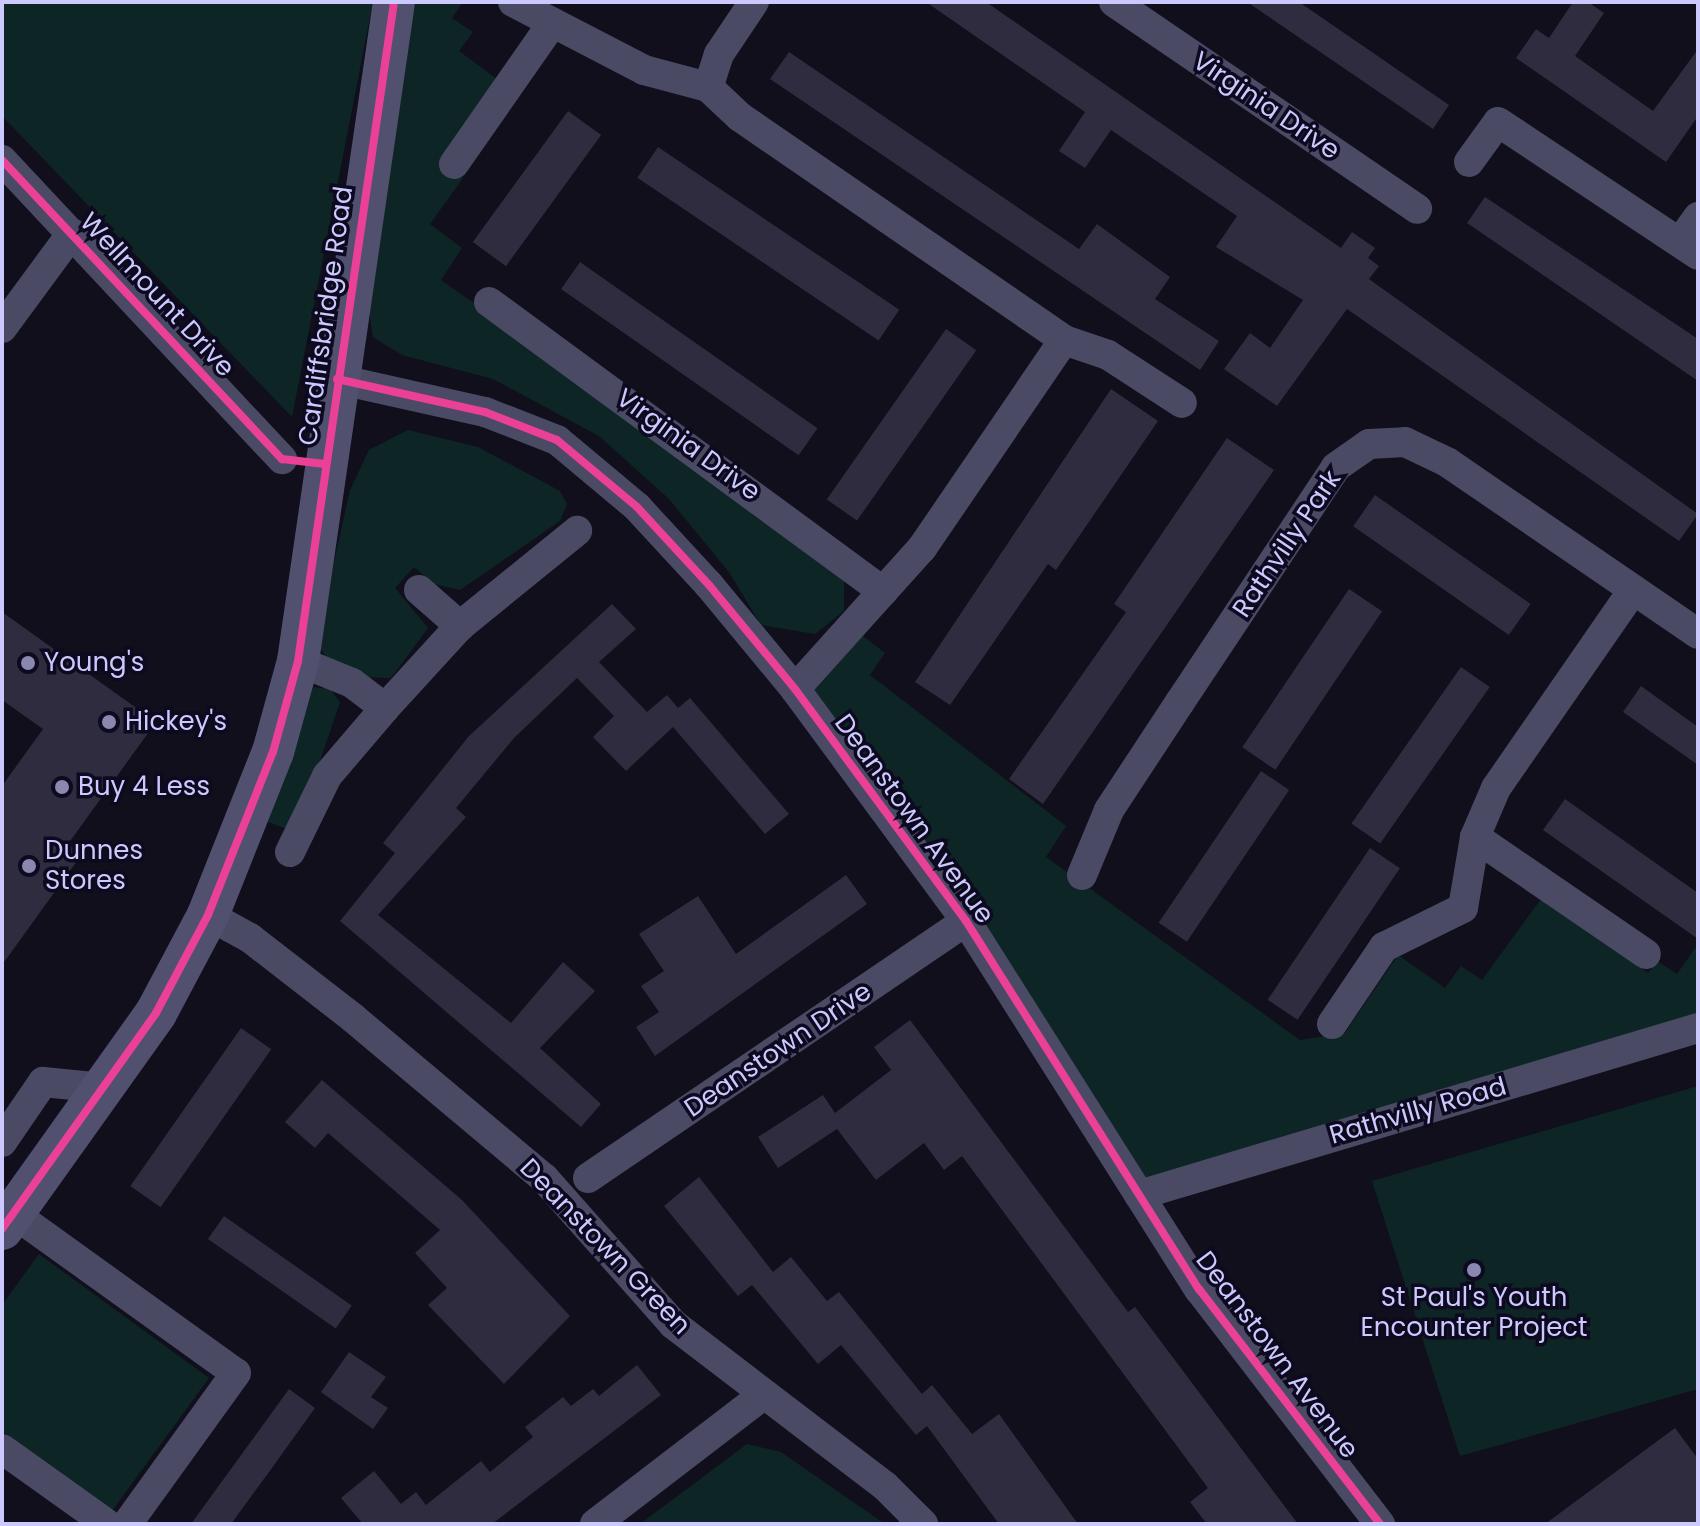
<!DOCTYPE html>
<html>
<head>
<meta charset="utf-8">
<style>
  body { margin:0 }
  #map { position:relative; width:1700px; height:1526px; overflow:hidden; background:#100f1b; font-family:Poppins,sans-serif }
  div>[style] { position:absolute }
  .green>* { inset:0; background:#0d2625 }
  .building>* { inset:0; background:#2e2c3e; transform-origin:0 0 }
  .minor>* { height:30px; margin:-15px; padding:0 15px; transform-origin:15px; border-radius:15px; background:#4a4a64 }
  .secondary>* { height:42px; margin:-21px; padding:0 21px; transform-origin:21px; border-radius:21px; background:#51506f }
  .cycleway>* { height:8px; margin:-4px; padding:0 4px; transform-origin:4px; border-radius:4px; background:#ea4096 }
  .dots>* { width:22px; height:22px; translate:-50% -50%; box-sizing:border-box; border:4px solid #0d0a20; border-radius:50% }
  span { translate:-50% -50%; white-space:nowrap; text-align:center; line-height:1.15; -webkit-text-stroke:7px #0d0a20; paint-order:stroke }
  .street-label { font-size:26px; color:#ccc9ff }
  .poi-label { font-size:26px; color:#ccc9ff }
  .left { translate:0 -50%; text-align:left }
  .frame { position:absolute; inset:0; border:4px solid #ccc9ff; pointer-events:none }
</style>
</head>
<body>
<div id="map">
  <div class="green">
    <i style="clip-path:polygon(2px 2px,373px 2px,292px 417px,2px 116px)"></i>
    <i style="clip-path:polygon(416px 2px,463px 2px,452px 18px,473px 32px,459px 51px,497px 79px,440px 164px,463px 178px,430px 224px,462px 248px,441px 280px,844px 561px,844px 611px,815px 634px,761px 625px,729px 572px,669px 499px,599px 436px,493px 379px,402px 355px,373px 337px,363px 274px)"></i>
    <i style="clip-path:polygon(408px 430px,478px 447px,560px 491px,567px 504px,560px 521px,460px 590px,434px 584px,414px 567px,395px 588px,428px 628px,391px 678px,358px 677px,333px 666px,316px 643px,350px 490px,369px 450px)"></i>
    <i style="clip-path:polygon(854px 629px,885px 653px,870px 675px,1066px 826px,1046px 857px,1300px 1040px,1345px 1033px,1398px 955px,1445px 988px,1461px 966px,1482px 980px,1541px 899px,1648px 973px,1657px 961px,1677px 974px,1698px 944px,1698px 1027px,1140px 1193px,797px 689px)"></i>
    <i style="clip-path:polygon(304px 686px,330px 689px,340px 702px,296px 832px,262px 820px)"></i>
    <i style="clip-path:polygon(1698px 1086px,1698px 1389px,1460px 1456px,1372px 1181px)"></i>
    <i style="clip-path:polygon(39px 1254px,209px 1378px,112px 1511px,2px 1431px,2px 1305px)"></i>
    <i style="clip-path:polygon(747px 1444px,781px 1452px,885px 1524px,640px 1524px)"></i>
  </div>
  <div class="building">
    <i style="clip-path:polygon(926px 2px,986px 2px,1341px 248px,1352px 232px,1375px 248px,1368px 258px,1379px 266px,1369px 279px,1698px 514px,1679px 541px,1347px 309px,1277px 406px,1224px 369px,1250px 333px,1270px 348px,1303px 300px,1216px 247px,1237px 216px,1111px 130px,1085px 168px,1059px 151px,1085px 112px)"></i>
    <i style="clip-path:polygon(1247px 2px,1299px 2px,1449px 105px,1433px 129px)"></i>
    <i style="clip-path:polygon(1573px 2px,1588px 2px,1604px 13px,1575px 56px,1653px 111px,1698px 49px,1698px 116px,1666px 162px,1516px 58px,1536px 29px,1549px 38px)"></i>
    <i style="clip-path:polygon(789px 52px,1079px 249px,1097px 224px,1170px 277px,1155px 299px,1219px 341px,1200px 370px,770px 79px)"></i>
    <i style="left:568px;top:111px;width:41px;height:162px;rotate:36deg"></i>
    <i style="left:658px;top:147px;width:291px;height:37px;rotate:34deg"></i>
    <i style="clip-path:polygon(1485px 197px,1698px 339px,1698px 381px,1467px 223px)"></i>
    <i style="left:580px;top:262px;width:290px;height:33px;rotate:35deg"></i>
    <i style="left:946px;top:329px;width:37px;height:208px;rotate:35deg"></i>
    <i style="clip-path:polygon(1111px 389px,1158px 421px,1056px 570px,1048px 564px,950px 705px,915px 682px)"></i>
    <i style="clip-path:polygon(1227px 438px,1274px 470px,1043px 804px,1009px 779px,1126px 612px,1114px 604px)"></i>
    <i style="left:1375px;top:495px;width:190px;height:38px;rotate:35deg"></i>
    <i style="left:1349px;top:589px;width:40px;height:191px;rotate:34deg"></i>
    <i style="clip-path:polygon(612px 604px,636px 629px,599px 662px,647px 712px,667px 695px,678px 708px,690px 698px,789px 814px,765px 834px,673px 727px,626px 771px,593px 737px,614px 716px,577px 678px,514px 738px,456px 808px,466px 817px,378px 915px,511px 1023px,563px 962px,595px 991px,540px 1048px,601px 1104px,581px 1127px,340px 921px,395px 853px,383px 843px,469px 736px)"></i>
    <i style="clip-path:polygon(2px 612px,156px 722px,68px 844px,82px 854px,2px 965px,2px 786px,43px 729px,2px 700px)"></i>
    <i style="left:1461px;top:667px;width:35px;height:191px;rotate:35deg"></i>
    <i style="clip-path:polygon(1641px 686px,1698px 727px,1698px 765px,1623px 712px)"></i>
    <i style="left:1261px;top:771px;width:34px;height:183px;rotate:34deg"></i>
    <i style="clip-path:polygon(1565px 799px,1698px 893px,1698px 939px,1543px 830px)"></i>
    <i style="left:1370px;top:848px;width:36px;height:183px;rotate:34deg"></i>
    <i style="clip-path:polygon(846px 875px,867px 904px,655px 1056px,636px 1027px,659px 1012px,641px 986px,664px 971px,639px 934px,698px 896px,736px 954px)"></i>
    <i style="clip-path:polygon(910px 1020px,1128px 1312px,1135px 1307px,1298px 1524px,1207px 1524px,1190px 1502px,1208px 1488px,962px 1156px,944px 1170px,924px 1143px,876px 1180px,837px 1129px,778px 1168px,758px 1137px,823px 1095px,835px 1113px,891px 1070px,874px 1047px)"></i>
    <i style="left:241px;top:1028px;width:37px;height:193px;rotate:35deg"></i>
    <i style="clip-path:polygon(322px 1080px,462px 1200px,570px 1316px,504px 1384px,428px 1305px,447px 1288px,415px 1253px,440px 1230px,328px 1133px,315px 1148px,285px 1122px)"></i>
    <i style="clip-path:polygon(699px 1177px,773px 1272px,791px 1257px,827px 1301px,839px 1292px,922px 1394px,932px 1385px,972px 1434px,999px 1414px,1078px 1524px,999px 1524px,927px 1426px,916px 1435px,841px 1345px,818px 1364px,752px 1285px,738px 1296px,664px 1206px)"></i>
    <i style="left:224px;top:1216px;width:156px;height:28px;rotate:35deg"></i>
    <i style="clip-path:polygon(349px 1352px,386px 1377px,371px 1397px,388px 1408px,373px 1429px,321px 1392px)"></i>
    <i style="clip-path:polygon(637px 1365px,661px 1395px,492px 1524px,363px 1524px,341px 1498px,374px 1471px,401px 1504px,416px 1492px,426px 1505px,481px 1461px,490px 1472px,533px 1437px,525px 1427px,563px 1397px,571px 1406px,593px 1389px,599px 1396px)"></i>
    <i style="clip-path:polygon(289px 1389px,315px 1408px,269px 1472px,231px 1524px,191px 1524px)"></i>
    <i style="clip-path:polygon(1675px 1428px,1698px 1459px,1698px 1524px,1545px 1524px)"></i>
  </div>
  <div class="minor">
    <i style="left:513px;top:2px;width:148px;rotate:27.4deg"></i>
    <i style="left:644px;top:70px;width:66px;rotate:14.9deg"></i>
    <i style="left:754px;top:2px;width:63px;rotate:123.9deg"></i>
    <i style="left:719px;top:54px;width:35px;rotate:108deg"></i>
    <i style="left:708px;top:87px;width:44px;rotate:43.2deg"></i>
    <i style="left:740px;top:117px;width:393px;rotate:34.5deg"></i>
    <i style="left:1064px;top:340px;width:46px;rotate:18.8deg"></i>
    <i style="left:1108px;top:355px;width:88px;rotate:33deg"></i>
    <i style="left:1114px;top:2px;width:367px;rotate:34.3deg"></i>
    <i style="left:2px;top:160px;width:410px;rotate:46.9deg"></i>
    <i style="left:1469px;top:162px;width:49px;rotate:-54.1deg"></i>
    <i style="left:1498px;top:122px;width:240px;rotate:33.6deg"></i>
    <i style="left:454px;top:164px;width:169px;rotate:-55.1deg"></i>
    <i style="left:1680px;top:242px;width:31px;rotate:-54deg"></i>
    <i style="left:489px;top:302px;width:489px;rotate:36.3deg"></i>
    <i style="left:2px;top:328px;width:118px;rotate:-53.6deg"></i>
    <i style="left:337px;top:379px;width:152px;rotate:12.6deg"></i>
    <i style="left:485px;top:412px;width:77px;rotate:21.3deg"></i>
    <i style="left:557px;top:440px;width:104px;rotate:39.9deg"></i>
    <i style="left:637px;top:507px;width:106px;rotate:47.3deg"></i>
    <i style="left:709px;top:585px;width:135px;rotate:50.4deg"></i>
    <i style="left:795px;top:689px;width:288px;rotate:53.6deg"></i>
    <i style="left:966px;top:921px;width:436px;rotate:57.7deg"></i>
    <i style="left:1199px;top:1289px;width:297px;rotate:52.4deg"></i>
    <i style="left:419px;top:590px;width:55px;rotate:41.3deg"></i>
    <i style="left:298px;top:661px;width:58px;rotate:22.2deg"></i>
    <i style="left:352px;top:683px;width:41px;rotate:37.1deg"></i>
    <i style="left:795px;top:689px;width:190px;rotate:-48deg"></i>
    <i style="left:922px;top:548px;width:252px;rotate:-55.7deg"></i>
    <i style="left:1475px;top:837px;width:207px;rotate:34.4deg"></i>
    <i style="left:290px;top:852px;width:85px;rotate:-64deg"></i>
    <i style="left:327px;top:776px;width:89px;rotate:-49.5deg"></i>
    <i style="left:385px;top:708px;width:111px;rotate:-47.6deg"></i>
    <i style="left:460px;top:626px;width:151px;rotate:-39.1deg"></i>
    <i style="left:1082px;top:875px;width:70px;rotate:-67.4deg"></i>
    <i style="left:1109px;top:810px;width:129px;rotate:-56.7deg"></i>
    <i style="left:1180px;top:702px;width:282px;rotate:-56.4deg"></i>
    <i style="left:1336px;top:467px;width:40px;rotate:-34.9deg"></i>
    <i style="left:1369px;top:444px;width:36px;rotate:-3deg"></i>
    <i style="left:1405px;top:442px;width:47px;rotate:25.5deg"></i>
    <i style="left:1447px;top:462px;width:304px;rotate:34.4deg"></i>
    <i style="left:208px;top:915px;width:48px;rotate:28.7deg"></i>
    <i style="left:250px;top:938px;width:130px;rotate:37.8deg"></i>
    <i style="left:353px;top:1018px;width:249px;rotate:40deg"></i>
    <i style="left:544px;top:1178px;width:195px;rotate:48.5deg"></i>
    <i style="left:673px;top:1324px;width:267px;rotate:37.4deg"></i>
    <i style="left:885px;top:1486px;width:54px;rotate:45deg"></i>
    <i style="left:1332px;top:1024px;width:93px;rotate:-56deg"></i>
    <i style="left:1384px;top:947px;width:88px;rotate:-26.3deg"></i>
    <i style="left:1463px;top:908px;width:72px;rotate:-80.4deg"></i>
    <i style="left:1475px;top:837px;width:53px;rotate:-66.8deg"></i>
    <i style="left:1496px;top:788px;width:241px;rotate:-55.3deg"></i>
    <i style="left:2px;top:1142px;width:73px;rotate:-55.7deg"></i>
    <i style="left:43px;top:1082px;width:61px;rotate:5.6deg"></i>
    <i style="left:588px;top:1178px;width:457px;rotate:-34.2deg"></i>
    <i style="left:1139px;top:1195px;width:583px;rotate:-16.63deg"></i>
    <i style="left:13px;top:1213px;width:274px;rotate:35.7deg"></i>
    <i style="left:236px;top:1373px;width:186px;rotate:125.8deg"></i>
    <i style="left:2px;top:1449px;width:129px;rotate:35.5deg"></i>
    <i style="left:595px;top:1524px;width:210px;rotate:-37.5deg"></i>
  </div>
  <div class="secondary">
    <i style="left:2px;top:1229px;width:265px;rotate:-54.5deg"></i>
    <i style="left:156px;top:1013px;width:111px;rotate:-62deg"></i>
    <i style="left:208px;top:915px;width:175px;rotate:-68.3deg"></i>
    <i style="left:273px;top:752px;width:94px;rotate:-74.6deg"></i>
    <i style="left:298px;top:661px;width:666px;rotate:-81.71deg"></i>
  </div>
  <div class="cycleway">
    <i style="left:2px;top:160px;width:410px;rotate:46.9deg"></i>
    <i style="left:282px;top:459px;width:43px;rotate:6.6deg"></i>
    <i style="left:337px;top:379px;width:152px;rotate:12.6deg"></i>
    <i style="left:485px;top:412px;width:77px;rotate:21.3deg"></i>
    <i style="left:557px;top:440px;width:104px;rotate:39.9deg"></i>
    <i style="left:637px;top:507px;width:106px;rotate:47.3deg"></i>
    <i style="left:709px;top:585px;width:135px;rotate:50.4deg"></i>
    <i style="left:795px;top:689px;width:288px;rotate:53.6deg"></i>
    <i style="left:966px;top:921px;width:436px;rotate:57.7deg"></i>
    <i style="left:1199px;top:1289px;width:297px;rotate:52.4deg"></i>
    <i style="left:2px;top:1229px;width:265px;rotate:-54.5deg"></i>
    <i style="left:156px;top:1013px;width:111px;rotate:-62deg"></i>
    <i style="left:208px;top:915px;width:175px;rotate:-68.3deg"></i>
    <i style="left:273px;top:752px;width:94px;rotate:-74.6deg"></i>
    <i style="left:298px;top:661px;width:666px;rotate:-81.71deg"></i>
  </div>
  <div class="dots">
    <i style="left:28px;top:663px;background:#8a88af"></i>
    <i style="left:109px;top:722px;background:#8a88af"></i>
    <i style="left:62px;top:787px;background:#8a88af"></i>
    <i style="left:29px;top:866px;background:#8a88af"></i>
    <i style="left:1474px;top:1270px;background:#8a88af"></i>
  </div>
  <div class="street-label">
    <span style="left:1266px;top:106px;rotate:34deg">Virginia Drive</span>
    <span style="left:157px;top:295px;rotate:47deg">Wellmount Drive</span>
    <span style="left:326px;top:316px;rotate:-82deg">Cardiffsbridge Road</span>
    <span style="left:688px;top:445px;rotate:36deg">Virginia Drive</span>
    <span style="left:1287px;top:544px;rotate:-56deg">Rathvilly Park</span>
    <span style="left:914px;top:819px;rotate:54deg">Deanstown Avenue</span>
    <span style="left:778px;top:1050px;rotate:-34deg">Deanstown Drive</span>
    <span style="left:1418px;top:1111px;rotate:-16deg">Rathvilly Road</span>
    <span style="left:605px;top:1247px;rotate:46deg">Deanstown Green</span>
    <span style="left:1277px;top:1355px;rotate:53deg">Deanstown Avenue</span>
  </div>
  <div class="poi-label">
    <span class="left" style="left:44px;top:663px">Young's</span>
    <span class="left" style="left:125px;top:722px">Hickey's</span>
    <span class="left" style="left:78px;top:787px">Buy 4 Less</span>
    <span class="left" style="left:45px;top:866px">Dunnes<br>Stores</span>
    <span style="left:1474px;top:1313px">St Paul's Youth<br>Encounter Project</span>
  </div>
  <div class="frame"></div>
</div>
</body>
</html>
